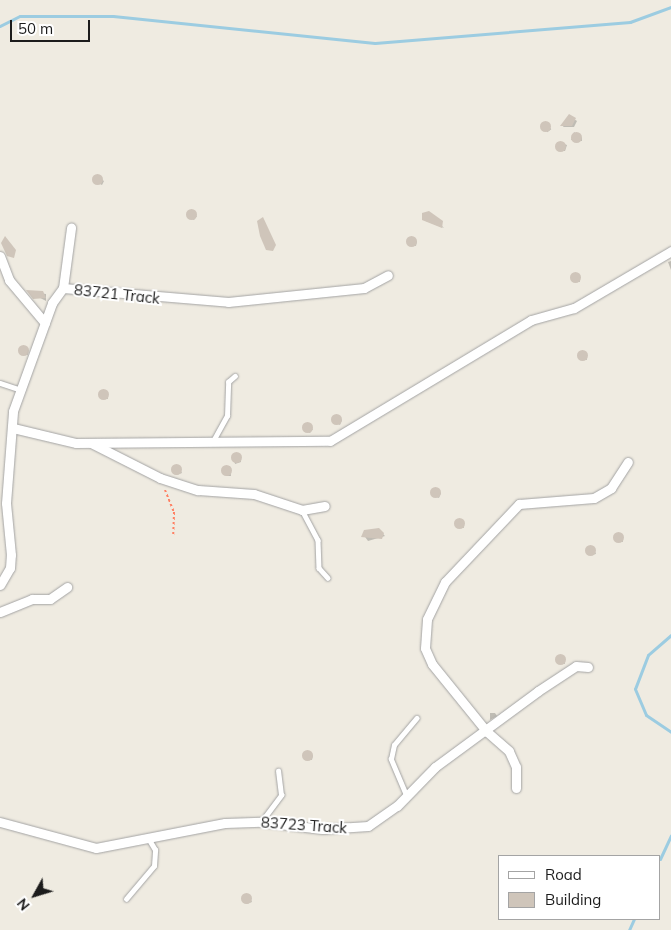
<!DOCTYPE html>
<html>
<head>
<meta charset="utf-8">
<style>
  body { margin:0 }
  #map { position:relative; width:671px; height:930px; overflow:hidden; background:#efebe1; font-family:Mulish,sans-serif }
  div>[style] { position:absolute }
  .shadow>* { inset:0; background:#0003; transform-origin:0 0 }
  .stream>* { height:3px; margin:-1.5px; padding:0 1.5px; transform-origin:1.5px; border-radius:1.5px; background:#9ccce1 }
  .building>* { inset:0; background:#cfc5ba }
  .round { border-radius:50% }
  .path>* { height:2px; margin-top:-1px; transform-origin:0; background:repeating-linear-gradient(90deg,#ff7f62 0 2.5px,transparent 0 5px) }
  .roads { filter:drop-shadow(0 0 1px #a3a3a3) drop-shadow(0 0 1px #a3a3a3) }
  .service>* { height:4.5px; margin:-2.25px; padding:0 2.25px; transform-origin:2.25px; border-radius:2.25px; background:#fff }
  .minor>* { height:9px; margin:-4.5px; padding:0 4.5px; transform-origin:4.5px; border-radius:4.5px; background:#fff }
  span { translate:-50% -50%; white-space:nowrap; text-align:center; line-height:1.15; -webkit-text-stroke:4px #fff; paint-order:stroke }
  .street-label { font-size:15px; color:#1c1c1c }
  .legend { position:absolute; left:498px; top:855px; width:162px; height:65px; box-sizing:border-box; background:#fff; border:1px solid #a4a4a4; margin:0; padding:6px 9px; list-style:none; font-size:15px; color:#1c1c1c }
  .legend li { display:flex; align-items:center; gap:10px; height:25px }
  .legend b { width:25px; border:1px solid #a4a4a4 }
  .north { position:absolute; left:10px; top:870px; width:50px; height:50px; -webkit-text-stroke:4px #fff; paint-order:stroke; rotate:231deg; font-size:14px; font-weight:700; line-height:20px; text-align:center; color:#1c1c1c }
  .north::after { content:''; display:block; margin:auto; width:18px; height:22px; background:#1c1c1c; clip-path:polygon(50% 0,100% 100%,50% 72%,0 100%) }
  .scale { position:absolute; left:10px; top:20px; width:80px; height:22px; box-sizing:border-box; border:2px solid #1c1c1c; border-top:0; padding-left:6px; font-size:15px; line-height:18px; white-space:nowrap; color:#1c1c1c; -webkit-text-stroke:4px #fff; paint-order:stroke }
</style>
</head>
<body>
<div id="map">
  <div class="shadow">
    <i style="clip-path:polygon(569px 116px,577px 121px,574px 127px,563px 127px)"></i>
    <i style="left:546px;top:122px;width:9px;height:5px;rotate:54deg"></i>
    <i style="clip-path:polygon(574px 132px,582px 138px,582px 141px,571px 140px)"></i>
    <i style="clip-path:polygon(557px 142px,567px 145px,565px 151px,560px 151px)"></i>
    <i style="clip-path:polygon(96px 176px,104px 181px,102px 185px,94px 181px)"></i>
    <i style="clip-path:polygon(190px 211px,197px 216px,194px 220px,187px 216px)"></i>
    <i style="clip-path:polygon(428px 212px,444px 228px,426px 221px)"></i>
    <i style="clip-path:polygon(409px 238px,417px 241px,416px 246px,408px 244px)"></i>
    <i style="clip-path:polygon(671px 261px,671px 270px,668px 262px)"></i>
    <i style="clip-path:polygon(572px 275px,578px 275px,580px 282px,574px 282px)"></i>
    <i style="clip-path:polygon(29px 292px,46px 294px,46px 301px)"></i>
    <i style="clip-path:polygon(21px 347px,27px 349px,28px 355px,20px 353px)"></i>
    <i style="clip-path:polygon(579px 353px,585px 352px,587px 360px,581px 360px)"></i>
    <i style="clip-path:polygon(106px 391px,108px 399px,101px 399px,99px 392px)"></i>
    <i style="clip-path:polygon(335px 415px,342px 420px,340px 425px,332px 420px)"></i>
    <i style="clip-path:polygon(306px 424px,313px 429px,310px 433px,303px 429px)"></i>
    <i style="clip-path:polygon(233px 454px,240px 455px,241px 462px,235px 464px)"></i>
    <i style="clip-path:polygon(178px 466px,182px 473px,176px 475px,172px 468px)"></i>
    <i style="clip-path:polygon(230px 466px,231px 476px,226px 476px,223px 468px)"></i>
    <i style="clip-path:polygon(433px 490px,441px 493px,439px 498px,431px 494px)"></i>
    <i style="clip-path:polygon(462px 520px,464px 528px,457px 527px,456px 521px)"></i>
    <i style="clip-path:polygon(379px 530px,385px 536px,368px 541px,363px 534px)"></i>
    <i style="clip-path:polygon(616px 534px,623px 536px,623px 542px,616px 540px)"></i>
    <i style="clip-path:polygon(593px 547px,596px 554px,590px 555px,587px 548px)"></i>
    <i style="clip-path:polygon(557px 657px,563px 657px,565px 664px,559px 664px)"></i>
    <i style="clip-path:polygon(490px 713px,495px 713px,497px 716px,490px 720px)"></i>
    <i style="clip-path:polygon(305px 752px,313px 755px,312px 760px,304px 758px)"></i>
    <i style="clip-path:polygon(248px 894px,252px 902px,246px 904px,243px 896px)"></i>
  </div>
  <div class="stream">
    <i style="left:0;top:26px;width:22px;rotate:-27deg"></i>
    <i style="left:20px;top:16px;width:93px"></i>
    <i style="left:113px;top:16px;width:263px;rotate:5.9deg"></i>
    <i style="left:375px;top:43px;width:256px;rotate:-4.7deg"></i>
    <i style="left:630px;top:22px;width:44px;rotate:-20.1deg"></i>
    <i style="left:671px;top:635px;width:30px;rotate:139deg"></i>
    <i style="left:648px;top:655px;width:36px;rotate:111deg"></i>
    <i style="left:635px;top:689px;width:28px;rotate:67deg"></i>
    <i style="left:646px;top:715px;width:30px;rotate:34deg"></i>
    <i style="left:660px;top:859px;width:26px;rotate:-65deg"></i>
    <i style="left:629px;top:930px;width:12px;rotate:-66deg"></i>
  </div>
  <div class="building">
    <i style="clip-path:polygon(569px 114px,576px 118px,572px 126px,560px 126px)"></i>
    <i class="round" style="left:539.5px;top:120.5px;width:11px;height:11px"></i>
    <i class="round" style="left:570.5px;top:131.5px;width:11px;height:11px"></i>
    <i class="round" style="left:554.5px;top:140.5px;width:11px;height:11px"></i>
    <i class="round" style="left:91.5px;top:173.5px;width:11px;height:11px"></i>
    <i class="round" style="left:185.5px;top:208.5px;width:11px;height:11px"></i>
    <i style="clip-path:polygon(429px 211px,443px 221px,442px 228px,422px 220px,422px 213px)"></i>
    <i style="clip-path:polygon(263px 217px,276px 245px,273px 251px,266px 250px,260px 236px,257px 221px)"></i>
    <i class="round" style="left:405.5px;top:235.5px;width:11px;height:11px"></i>
    <i style="clip-path:polygon(5px 236px,16px 250px,14px 258px,7px 256px,1px 243px)"></i>
    <i class="round" style="left:569.5px;top:271.5px;width:11px;height:11px"></i>
    <i style="clip-path:polygon(26px 290px,43px 291px,46px 298px,33px 299px)"></i>
    <i class="round" style="left:17.5px;top:344.5px;width:11px;height:11px"></i>
    <i class="round" style="left:576.5px;top:349.5px;width:11px;height:11px"></i>
    <i class="round" style="left:97.5px;top:388.5px;width:11px;height:11px"></i>
    <i class="round" style="left:330.5px;top:413.5px;width:11px;height:11px"></i>
    <i class="round" style="left:301.5px;top:421.5px;width:11px;height:11px"></i>
    <i class="round" style="left:230.5px;top:451.5px;width:11px;height:11px"></i>
    <i class="round" style="left:170.5px;top:463.5px;width:11px;height:11px"></i>
    <i class="round" style="left:220.5px;top:464.5px;width:11px;height:11px"></i>
    <i class="round" style="left:429.5px;top:486.5px;width:11px;height:11px"></i>
    <i class="round" style="left:453.5px;top:517.5px;width:11px;height:11px"></i>
    <i style="clip-path:polygon(379px 528px,384px 533px,382px 539px,361px 537px,364px 530px)"></i>
    <i class="round" style="left:612.5px;top:531.5px;width:11px;height:11px"></i>
    <i class="round" style="left:584.5px;top:544.5px;width:11px;height:11px"></i>
    <i class="round" style="left:554.5px;top:653.5px;width:11px;height:11px"></i>
    <i class="round" style="left:301.5px;top:749.5px;width:11px;height:11px"></i>
    <i class="round" style="left:240.5px;top:892.5px;width:11px;height:11px"></i>
  </div>
  <div class="path">
    <i style="left:165px;top:490px;width:24px;rotate:68deg"></i>
    <i style="left:174px;top:512px;width:25px;rotate:92deg"></i>
  </div>
  <div class="roads">
    <div class="service">
      <i style="left:0;top:383px;width:20px;rotate:18deg"></i>
      <i style="left:213px;top:441px;width:29px;rotate:-61deg"></i>
      <i style="left:227px;top:416px;width:34px;rotate:-88deg"></i>
      <i style="left:228px;top:382px;width:9px;rotate:-41deg"></i>
      <i style="left:302px;top:510px;width:34px;rotate:62deg"></i>
      <i style="left:318px;top:540px;width:28px;rotate:88deg"></i>
      <i style="left:319px;top:568px;width:13px;rotate:48deg"></i>
      <i style="left:406px;top:795px;width:39px;rotate:-113deg"></i>
      <i style="left:391px;top:759px;width:14px;rotate:-78deg"></i>
      <i style="left:394px;top:745px;width:35px;rotate:-50deg"></i>
      <i style="left:261px;top:822px;width:34px;rotate:-53deg"></i>
      <i style="left:281px;top:795px;width:24px;rotate:-97deg"></i>
      <i style="left:126px;top:899px;width:43px;rotate:-49.7deg"></i>
      <i style="left:154px;top:866px;width:16px;rotate:-86deg"></i>
      <i style="left:155px;top:850px;width:12px;rotate:-121deg"></i>
    </div>
    <div class="minor">
      <i style="left:0;top:256px;width:26px;rotate:69deg"></i>
      <i style="left:9px;top:280px;width:56px;rotate:50.1deg"></i>
      <i style="left:63px;top:288px;width:61px;rotate:-82.4deg"></i>
      <i style="left:13px;top:428px;width:65px;rotate:13.4deg"></i>
      <i style="left:76px;top:443px;width:254px;rotate:-0.5deg"></i>
      <i style="left:330px;top:441px;width:235px;rotate:-31deg"></i>
      <i style="left:531px;top:320px;width:45px;rotate:-15.6deg"></i>
      <i style="left:574px;top:308px;width:113px;rotate:-30.4deg"></i>
      <i style="left:91px;top:443px;width:77px;rotate:26.9deg"></i>
      <i style="left:160px;top:478px;width:40px;rotate:18deg"></i>
      <i style="left:198px;top:490px;width:56px;rotate:4.1deg"></i>
      <i style="left:254px;top:494px;width:51px;rotate:18.4deg"></i>
      <i style="left:302px;top:510px;width:23px;rotate:-10deg"></i>
      <i style="left:0;top:585px;width:20px;rotate:-60deg"></i>
      <i style="left:10px;top:568px;width:13px;rotate:-86deg"></i>
      <i style="left:11px;top:555px;width:52px;rotate:-95.5deg"></i>
      <i style="left:6px;top:503px;width:92px;rotate:-85.6deg"></i>
      <i style="left:13px;top:411px;width:115px;rotate:-70.1deg"></i>
      <i style="left:52px;top:303px;width:19px;rotate:-54deg"></i>
      <i style="left:63px;top:288px;width:166px;rotate:4.8deg"></i>
      <i style="left:228px;top:302px;width:137px;rotate:-5.9deg"></i>
      <i style="left:364px;top:288px;width:27px;rotate:-28deg"></i>
      <i style="left:0;top:612px;width:35px;rotate:-22deg"></i>
      <i style="left:32px;top:599px;width:18px"></i>
      <i style="left:50px;top:599px;width:21px;rotate:-35deg"></i>
      <i style="left:516px;top:788px;width:21px;rotate:-90deg"></i>
      <i style="left:516px;top:767px;width:17px;rotate:-114deg"></i>
      <i style="left:509px;top:751px;width:29px;rotate:-139deg"></i>
      <i style="left:487px;top:732px;width:87px;rotate:-129deg"></i>
      <i style="left:432px;top:664px;width:17px;rotate:-114deg"></i>
      <i style="left:425px;top:648px;width:29px;rotate:-86deg"></i>
      <i style="left:427px;top:619px;width:41px;rotate:-64.1deg"></i>
      <i style="left:445px;top:582px;width:108px;rotate:-46.5deg"></i>
      <i style="left:519px;top:504px;width:75px;rotate:-4.6deg"></i>
      <i style="left:594px;top:498px;width:20px;rotate:-30deg"></i>
      <i style="left:611px;top:488px;width:31px;rotate:-57deg"></i>
      <i style="left:0;top:822px;width:99px;rotate:15.2deg"></i>
      <i style="left:96px;top:848px;width:131px;rotate:-11deg"></i>
      <i style="left:225px;top:823px;width:36px;rotate:-2deg"></i>
      <i style="left:261px;top:822px;width:62px;rotate:6.4deg"></i>
      <i style="left:323px;top:829px;width:45px;rotate:-3.8deg"></i>
      <i style="left:368px;top:826px;width:35px;rotate:-35deg"></i>
      <i style="left:397px;top:806px;width:54px;rotate:-45.7deg"></i>
      <i style="left:435px;top:767px;width:128px;rotate:-36.4deg"></i>
      <i style="left:538px;top:691px;width:45px;rotate:-33.3deg"></i>
      <i style="left:576px;top:666px;width:12px;rotate:5deg"></i>
    </div>
  </div>
  <div class="street-label">
    <span style="left:117px;top:294px;rotate:6deg">83721 Track</span>
    <span style="left:304px;top:825px;rotate:4deg">83723 Track</span>
  </div>
  <ul class="legend">
  <li><b style="height:6px;background:#fff"></b>Road</li>
  <li><b style="height:14px;background:#cfc5ba"></b>Building</li>
  </ul>
  <div class="north">N</div>
  <div class="scale">50 m</div>
</div>
</body>
</html>
